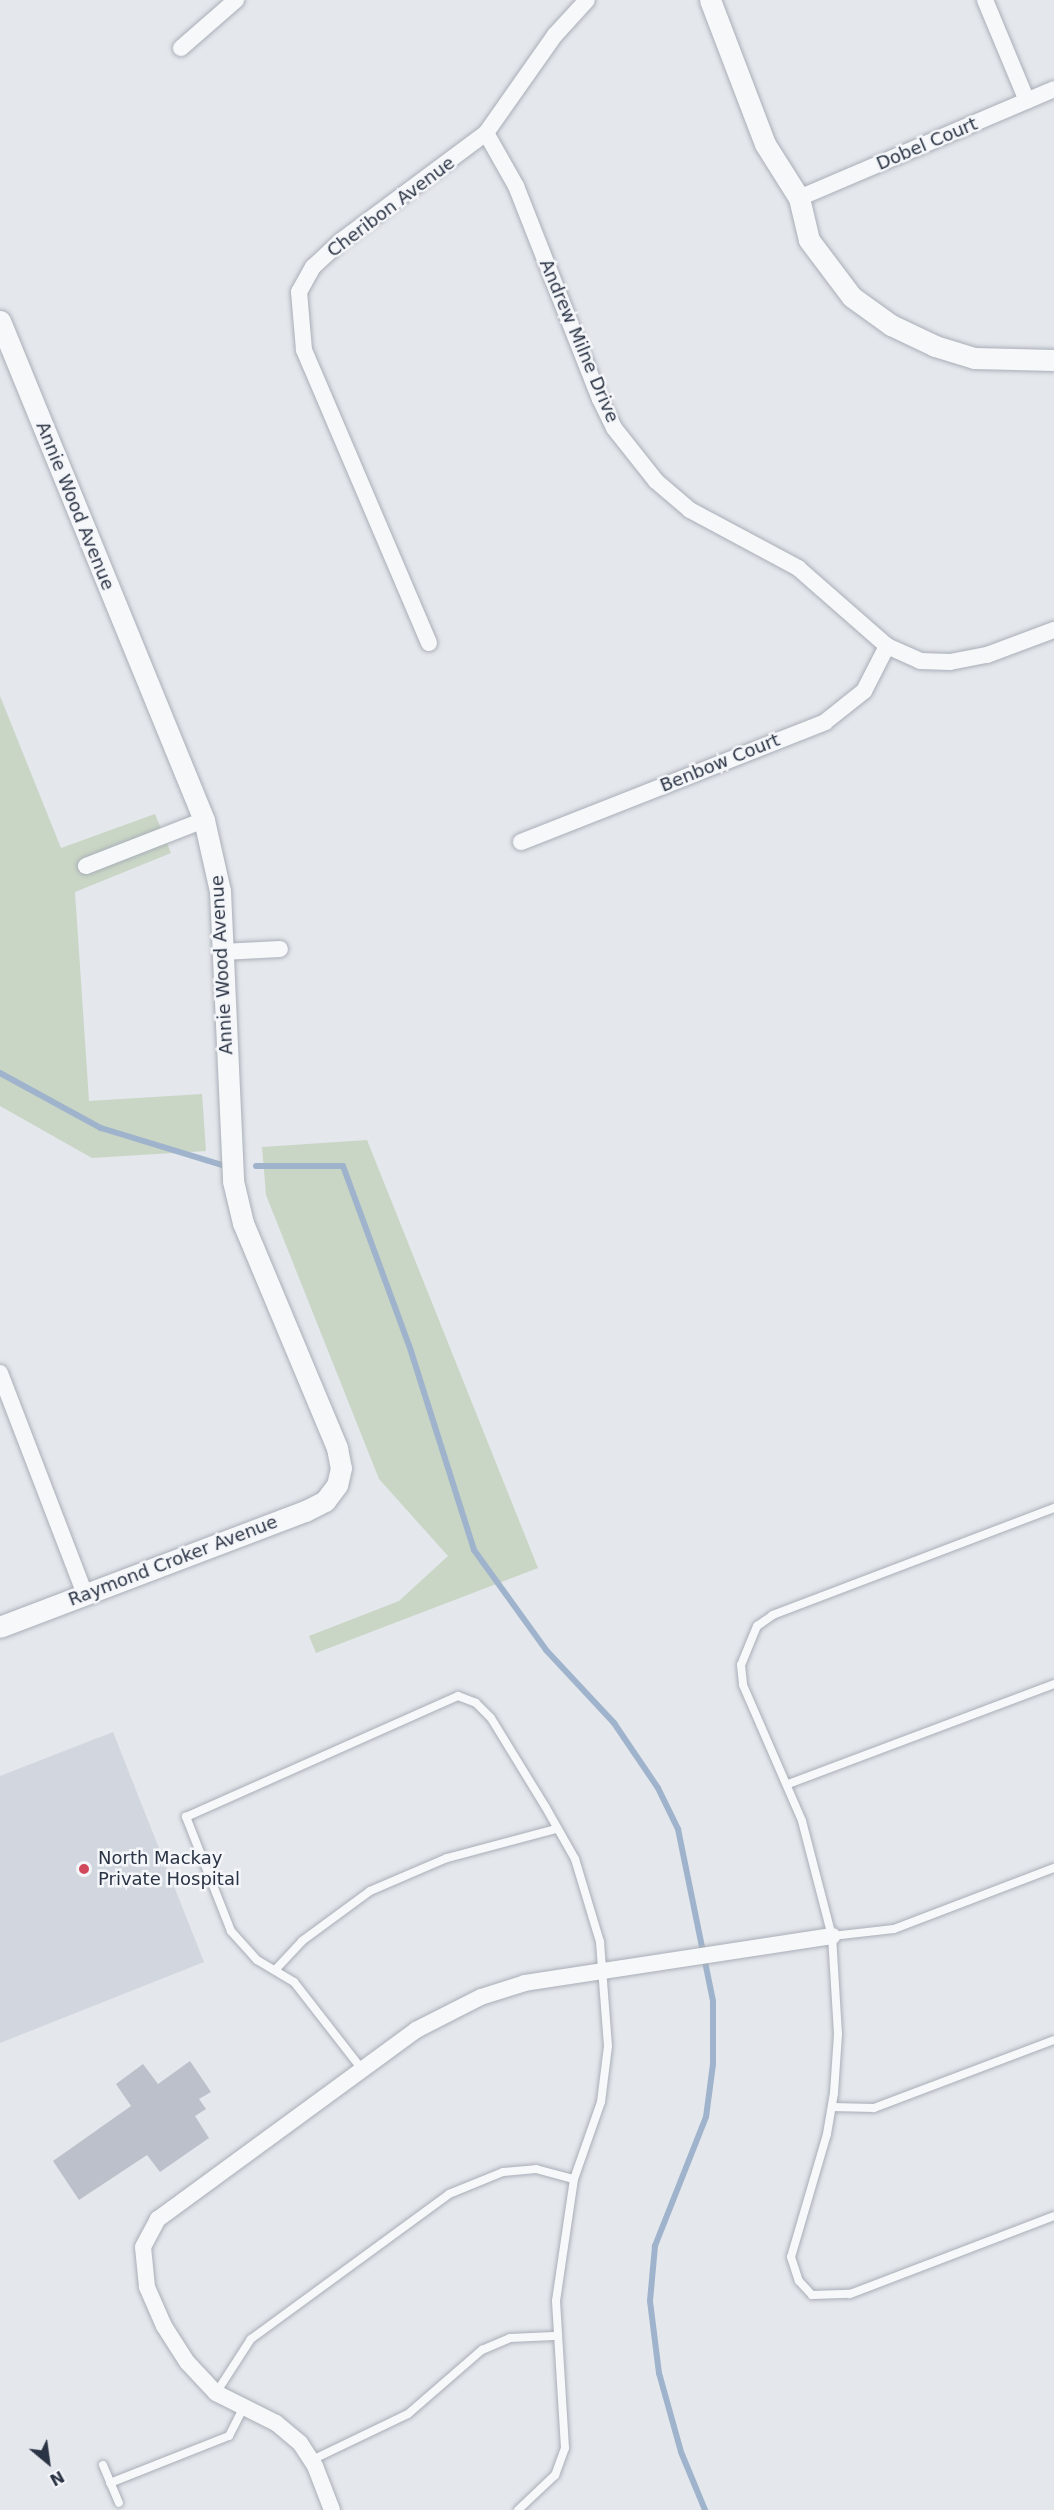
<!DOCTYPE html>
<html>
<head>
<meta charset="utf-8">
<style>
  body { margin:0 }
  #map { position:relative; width:1054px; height:2510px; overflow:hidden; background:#e4e7ec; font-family:"DejaVu Sans",sans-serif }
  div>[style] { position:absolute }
  .built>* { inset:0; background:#d2d6de }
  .green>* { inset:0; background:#c9d6c5 }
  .stream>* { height:6px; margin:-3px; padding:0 3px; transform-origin:3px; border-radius:3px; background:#9fb4cc }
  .building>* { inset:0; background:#bbc0ca }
  .roads { filter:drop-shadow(0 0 2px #a9aeb7) drop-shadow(0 0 2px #a9aeb7) }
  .service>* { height:8px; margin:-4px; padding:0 4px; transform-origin:4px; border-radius:4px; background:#f7f8fa }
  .minor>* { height:16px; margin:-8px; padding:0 8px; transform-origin:8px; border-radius:8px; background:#f7f8fa }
  .tertiary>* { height:21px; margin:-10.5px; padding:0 10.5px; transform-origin:10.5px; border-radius:10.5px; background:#f7f8fa }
  .dots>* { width:16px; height:16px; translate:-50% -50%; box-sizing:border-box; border:3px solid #f4f6f9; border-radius:50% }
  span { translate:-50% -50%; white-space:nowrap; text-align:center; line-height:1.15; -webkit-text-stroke:5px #f4f6f9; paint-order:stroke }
  .street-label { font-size:18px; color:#2b3445 }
  .poi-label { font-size:18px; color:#2b3445 }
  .left { translate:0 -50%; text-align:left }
  .north { position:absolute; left:18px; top:2432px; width:60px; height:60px; -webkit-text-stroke:4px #f4f6f9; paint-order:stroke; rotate:151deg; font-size:16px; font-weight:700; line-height:24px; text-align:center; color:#2b3445 }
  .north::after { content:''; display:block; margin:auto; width:21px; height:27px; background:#2b3445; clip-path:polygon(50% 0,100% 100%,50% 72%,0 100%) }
</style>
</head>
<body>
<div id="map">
  <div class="built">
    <i style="clip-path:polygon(113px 1732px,204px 1962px,0 2043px,0 1776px)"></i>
  </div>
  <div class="green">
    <i style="clip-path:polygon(0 696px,61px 848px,155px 814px,171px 853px,75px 892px,89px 1101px,202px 1094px,206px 1151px,92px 1158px,0 1106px)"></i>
    <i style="clip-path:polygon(367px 1140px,538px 1568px,316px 1653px,309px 1636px,399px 1601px,448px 1556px,379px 1479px,266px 1195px,262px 1147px)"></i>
  </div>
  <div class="stream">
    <i style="left:0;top:1073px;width:115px;rotate:28.6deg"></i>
    <i style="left:101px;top:1128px;width:127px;rotate:17deg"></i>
    <i style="left:256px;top:1166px;width:87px"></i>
    <i style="left:343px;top:1166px;width:191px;rotate:69.8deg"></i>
    <i style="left:409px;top:1345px;width:215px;rotate:72.4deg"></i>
    <i style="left:474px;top:1550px;width:123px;rotate:54.2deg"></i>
    <i style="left:546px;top:1650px;width:100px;rotate:47deg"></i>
    <i style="left:614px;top:1723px;width:78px;rotate:55.9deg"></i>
    <i style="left:658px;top:1788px;width:46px;rotate:64deg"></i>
    <i style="left:678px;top:1829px;width:176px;rotate:78.5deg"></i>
    <i style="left:713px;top:2001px;width:63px;rotate:90deg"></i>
    <i style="left:713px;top:2064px;width:53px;rotate:97.5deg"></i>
    <i style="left:706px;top:2117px;width:139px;rotate:111.6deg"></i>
    <i style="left:655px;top:2246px;width:55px;rotate:95.2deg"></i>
    <i style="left:650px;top:2301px;width:73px;rotate:82.9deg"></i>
    <i style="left:659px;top:2373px;width:82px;rotate:74.4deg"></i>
    <i style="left:681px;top:2452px;width:63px;rotate:67.5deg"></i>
  </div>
  <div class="building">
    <i style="clip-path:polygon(190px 2061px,211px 2092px,199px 2099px,206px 2109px,195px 2116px,209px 2138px,160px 2172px,147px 2155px,79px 2200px,53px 2161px,131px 2106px,116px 2084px,143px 2064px,158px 2084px)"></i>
  </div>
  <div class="roads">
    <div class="service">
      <i style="left:1054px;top:1508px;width:301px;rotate:159.2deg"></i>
      <i style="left:773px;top:1615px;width:19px;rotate:145deg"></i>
      <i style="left:757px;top:1626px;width:42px;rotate:112.3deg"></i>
      <i style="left:741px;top:1665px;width:20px;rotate:84deg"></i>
      <i style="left:743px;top:1685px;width:148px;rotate:66.5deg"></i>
      <i style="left:802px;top:1821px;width:119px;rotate:75.4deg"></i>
      <i style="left:832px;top:1936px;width:98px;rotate:86.5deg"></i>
      <i style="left:838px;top:2034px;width:59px;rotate:93.9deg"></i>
      <i style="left:834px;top:2093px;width:42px;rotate:99.7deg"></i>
      <i style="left:827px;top:2134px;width:128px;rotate:106.3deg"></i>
      <i style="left:791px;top:2257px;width:25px;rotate:72deg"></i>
      <i style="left:799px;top:2281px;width:19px;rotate:47deg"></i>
      <i style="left:812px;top:2295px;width:38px;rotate:-2deg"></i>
      <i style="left:850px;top:2294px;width:218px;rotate:-20.9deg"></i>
      <i style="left:788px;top:1784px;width:284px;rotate:-20.6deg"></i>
      <i style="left:832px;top:1936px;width:62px;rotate:-6.4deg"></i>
      <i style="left:894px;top:1929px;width:171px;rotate:-20.9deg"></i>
      <i style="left:277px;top:1968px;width:37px;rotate:-47deg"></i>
      <i style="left:302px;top:1941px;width:84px;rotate:-36.3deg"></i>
      <i style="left:370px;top:1891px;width:84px;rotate:-23.2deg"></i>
      <i style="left:447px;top:1858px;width:113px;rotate:-14.9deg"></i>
      <i style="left:361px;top:2068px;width:109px;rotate:-127.9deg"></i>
      <i style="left:294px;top:1982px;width:43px;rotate:-149.3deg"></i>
      <i style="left:257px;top:1960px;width:39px;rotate:-132deg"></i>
      <i style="left:231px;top:1931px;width:123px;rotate:-111.5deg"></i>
      <i style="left:186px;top:1817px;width:298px;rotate:-24deg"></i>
      <i style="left:458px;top:1696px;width:19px;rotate:21deg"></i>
      <i style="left:476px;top:1703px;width:21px;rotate:45deg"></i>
      <i style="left:491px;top:1718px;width:103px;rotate:58.5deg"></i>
      <i style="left:545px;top:1806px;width:61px;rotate:60.5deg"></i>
      <i style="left:575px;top:1859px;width:87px;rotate:73.2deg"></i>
      <i style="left:600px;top:1942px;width:104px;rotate:85.6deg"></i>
      <i style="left:608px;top:2046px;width:56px;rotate:97.1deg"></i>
      <i style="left:601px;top:2102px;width:82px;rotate:109.3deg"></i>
      <i style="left:574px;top:2179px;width:123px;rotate:98.4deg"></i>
      <i style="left:556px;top:2301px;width:147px;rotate:86.5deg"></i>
      <i style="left:565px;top:2448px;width:29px;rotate:110deg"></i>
      <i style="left:555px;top:2475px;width:51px;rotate:136.6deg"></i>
      <i style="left:832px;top:2107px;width:42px;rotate:1.4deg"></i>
      <i style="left:874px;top:2108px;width:192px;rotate:-20.7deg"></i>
      <i style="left:216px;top:2393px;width:64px;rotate:-57.1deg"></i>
      <i style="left:251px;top:2339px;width:245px;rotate:-36.2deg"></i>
      <i style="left:449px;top:2194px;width:58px;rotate:-22.2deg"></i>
      <i style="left:503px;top:2172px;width:33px;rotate:-5deg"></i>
      <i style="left:536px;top:2169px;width:39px;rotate:15deg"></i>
      <i style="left:312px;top:2460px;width:106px;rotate:-25.6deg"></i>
      <i style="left:408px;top:2414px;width:98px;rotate:-40.9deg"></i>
      <i style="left:482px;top:2350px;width:30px;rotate:-23deg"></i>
      <i style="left:510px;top:2338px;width:44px;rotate:-2.6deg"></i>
      <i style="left:103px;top:2465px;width:41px;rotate:67.2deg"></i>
      <i style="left:110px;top:2483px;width:128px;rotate:-21.6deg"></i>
      <i style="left:229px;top:2436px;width:33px;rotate:-63deg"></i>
    </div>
    <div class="minor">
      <i style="left:985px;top:0;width:109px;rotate:67.4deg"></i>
      <i style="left:181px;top:48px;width:73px;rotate:-41.1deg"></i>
      <i style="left:486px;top:133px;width:61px;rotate:60.5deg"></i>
      <i style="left:516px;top:186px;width:229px;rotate:68.5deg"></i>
      <i style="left:600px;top:399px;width:32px;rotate:64deg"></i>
      <i style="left:614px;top:428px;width:68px;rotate:51.6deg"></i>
      <i style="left:656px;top:481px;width:45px;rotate:40.5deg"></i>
      <i style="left:690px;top:510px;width:123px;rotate:28.2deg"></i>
      <i style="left:798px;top:568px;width:118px;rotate:41.2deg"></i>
      <i style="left:887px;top:646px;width:36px;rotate:24deg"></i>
      <i style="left:920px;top:661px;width:30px;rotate:2deg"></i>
      <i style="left:950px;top:662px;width:38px;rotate:-11deg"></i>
      <i style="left:987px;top:655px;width:72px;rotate:-20.5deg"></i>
      <i style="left:799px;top:198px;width:277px;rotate:-23.1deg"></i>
      <i style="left:429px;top:643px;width:319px;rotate:-113.1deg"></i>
      <i style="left:304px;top:350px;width:58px;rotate:-94.9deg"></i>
      <i style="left:299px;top:292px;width:29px;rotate:-61deg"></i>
      <i style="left:313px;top:267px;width:38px;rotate:-43deg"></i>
      <i style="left:341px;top:241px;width:181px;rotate:-36.7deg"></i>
      <i style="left:486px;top:133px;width:120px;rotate:-54.9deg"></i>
      <i style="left:555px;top:35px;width:47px;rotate:-47.6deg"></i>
      <i style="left:521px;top:842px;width:327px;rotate:-21.5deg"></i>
      <i style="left:825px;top:722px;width:50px;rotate:-38.5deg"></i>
      <i style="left:864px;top:691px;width:51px;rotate:-62.9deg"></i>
      <i style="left:86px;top:866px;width:127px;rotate:-21.3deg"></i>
      <i style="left:222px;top:952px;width:58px;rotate:-3deg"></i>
      <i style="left:0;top:1373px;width:237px;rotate:69deg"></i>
      <i style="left:332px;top:2510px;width:47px;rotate:-111.1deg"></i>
      <i style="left:315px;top:2466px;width:27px;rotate:-123deg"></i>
      <i style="left:300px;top:2443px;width:31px;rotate:-140deg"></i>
      <i style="left:276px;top:2423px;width:67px;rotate:-153.4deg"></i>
      <i style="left:216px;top:2393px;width:42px;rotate:-133.1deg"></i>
      <i style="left:187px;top:2362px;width:43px;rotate:-122.6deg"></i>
      <i style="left:164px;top:2326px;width:43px;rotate:-113.6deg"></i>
      <i style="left:147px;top:2287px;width:40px;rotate:-95.7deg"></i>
      <i style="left:143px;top:2247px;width:32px;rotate:-62deg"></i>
      <i style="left:158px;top:2219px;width:320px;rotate:-36.2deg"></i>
      <i style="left:416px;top:2030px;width:73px;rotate:-26.9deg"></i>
      <i style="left:481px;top:1997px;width:46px;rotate:-17.7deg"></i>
      <i style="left:525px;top:1983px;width:311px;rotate:-8.7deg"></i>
    </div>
    <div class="tertiary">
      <i style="left:710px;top:0;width:154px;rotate:69.1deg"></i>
      <i style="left:765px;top:144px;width:64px;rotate:57.8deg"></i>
      <i style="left:799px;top:198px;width:43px;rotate:76.6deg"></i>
      <i style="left:809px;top:240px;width:71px;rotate:53deg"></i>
      <i style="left:852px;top:297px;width:48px;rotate:35.7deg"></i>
      <i style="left:891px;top:325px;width:49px;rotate:25.5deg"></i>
      <i style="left:935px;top:346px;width:41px;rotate:17.1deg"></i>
      <i style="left:974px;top:358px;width:80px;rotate:1.4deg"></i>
      <i style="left:0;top:321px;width:539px;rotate:67.76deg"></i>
      <i style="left:204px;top:820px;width:73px;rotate:77.3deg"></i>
      <i style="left:220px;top:891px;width:290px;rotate:87.4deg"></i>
      <i style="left:233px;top:1181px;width:43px;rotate:76.6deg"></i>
      <i style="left:243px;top:1223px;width:244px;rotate:67.3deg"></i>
      <i style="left:337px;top:1448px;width:20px;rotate:79deg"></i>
      <i style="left:341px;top:1468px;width:17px;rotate:103deg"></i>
      <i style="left:337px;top:1485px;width:20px;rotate:127deg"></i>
      <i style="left:325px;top:1501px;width:22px;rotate:153deg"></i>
      <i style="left:305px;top:1511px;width:326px;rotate:159.2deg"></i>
    </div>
  </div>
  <div class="dots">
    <i style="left:84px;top:1869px;background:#d1495b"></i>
  </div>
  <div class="street-label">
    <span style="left:927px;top:144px;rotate:-23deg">Dobel Court</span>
    <span style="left:391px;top:207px;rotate:-37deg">Cheribon Avenue</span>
    <span style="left:579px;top:341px;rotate:67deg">Andrew Milne Drive</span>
    <span style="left:75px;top:506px;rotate:68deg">Annie Wood Avenue</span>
    <span style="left:720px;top:763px;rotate:-22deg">Benbow Court</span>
    <span style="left:222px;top:965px;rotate:-93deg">Annie Wood Avenue</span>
    <span style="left:173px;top:1561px;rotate:-21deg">Raymond Croker Avenue</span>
  </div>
  <div class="poi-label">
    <span class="left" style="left:98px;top:1869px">North Mackay<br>Private Hospital</span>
  </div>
  <div class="north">N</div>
</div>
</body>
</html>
